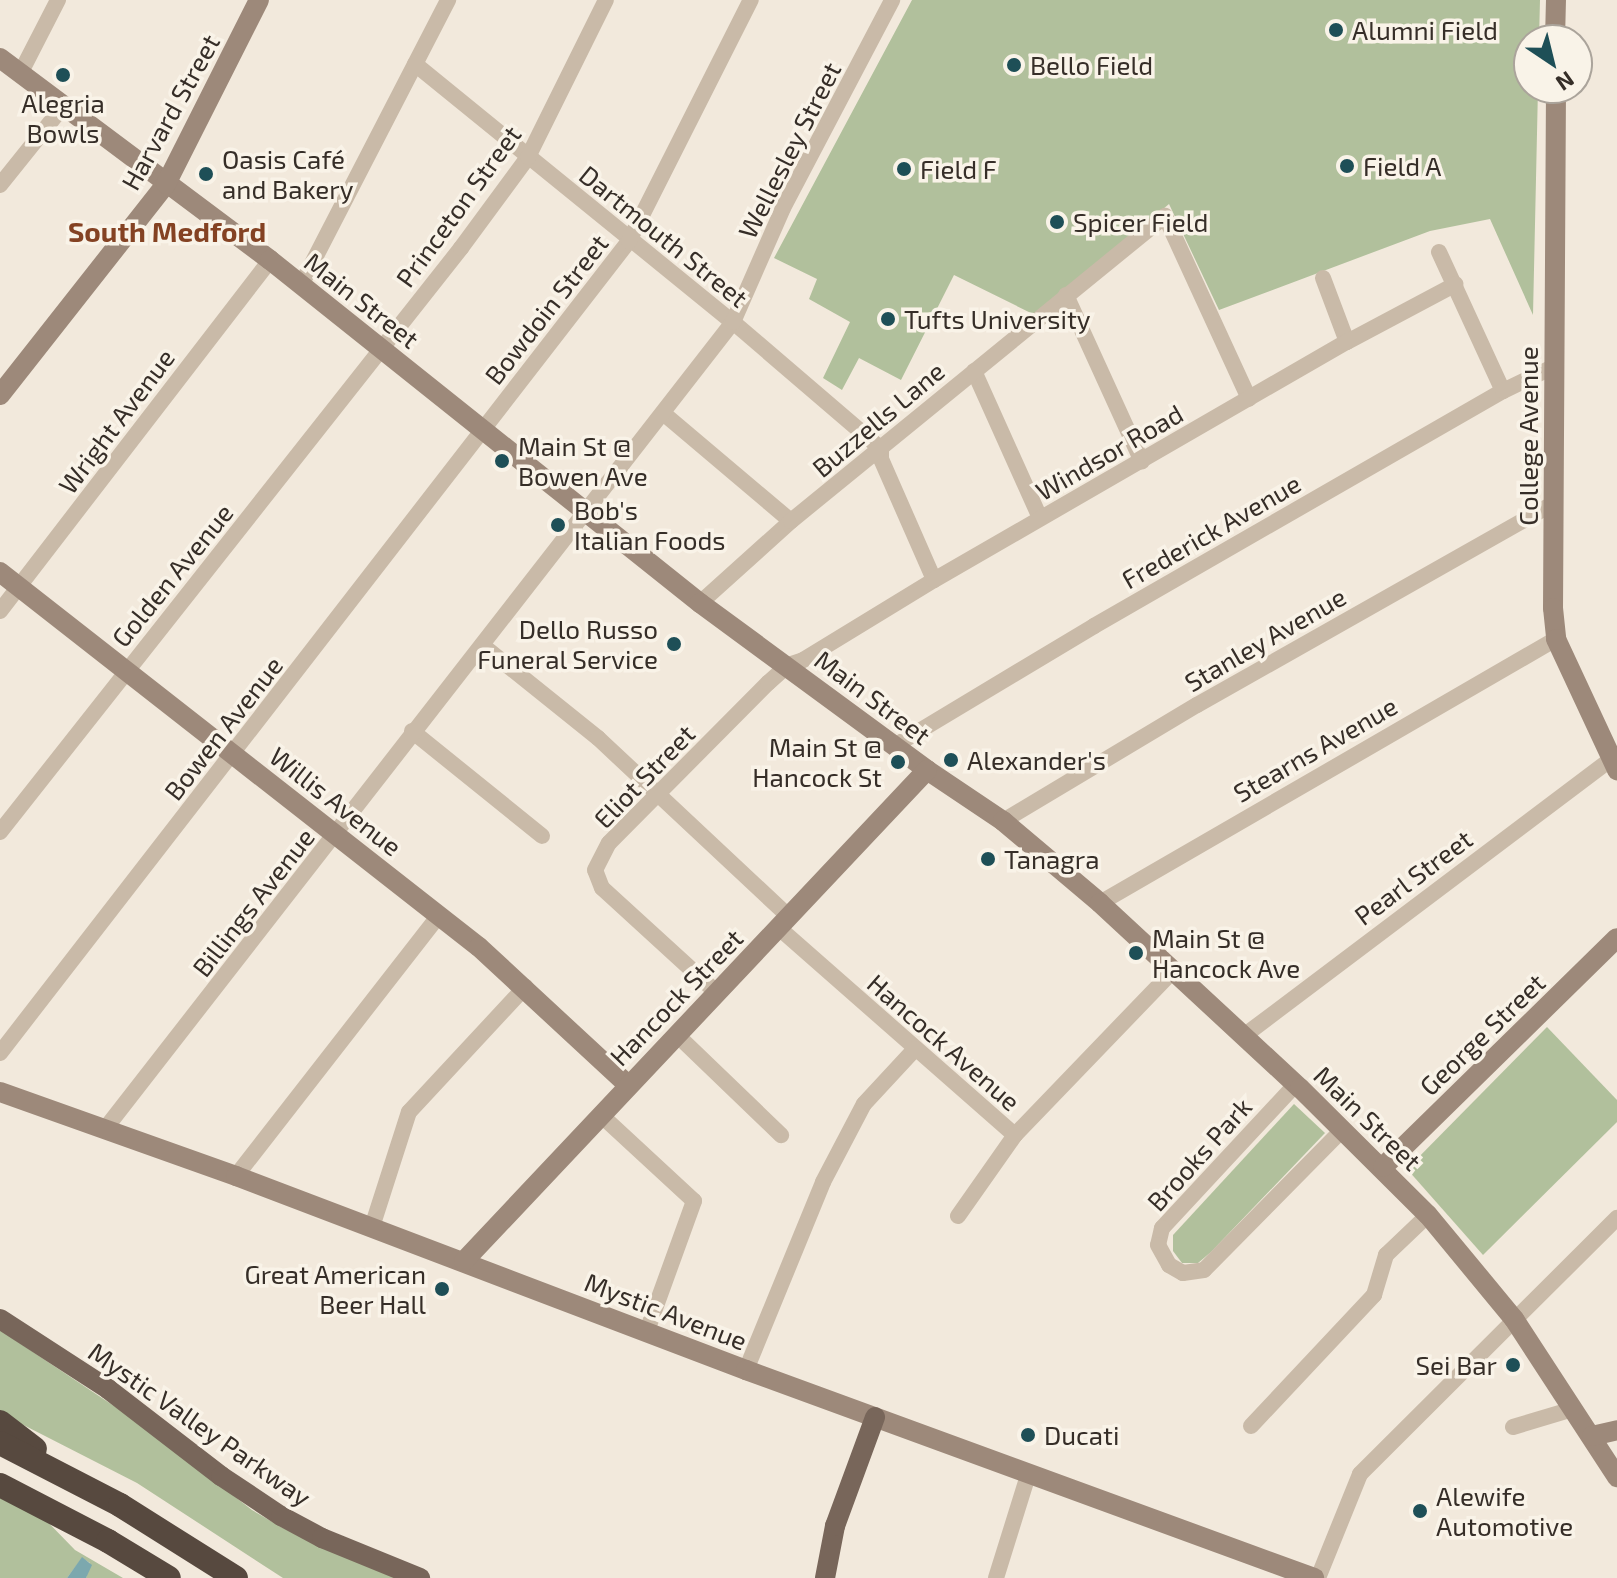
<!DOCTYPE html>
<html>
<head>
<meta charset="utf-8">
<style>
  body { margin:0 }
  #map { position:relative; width:1617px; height:1578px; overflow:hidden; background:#f2e9dc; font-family:"Exo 2",sans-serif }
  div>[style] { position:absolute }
  .green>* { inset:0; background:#b1c09c }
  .water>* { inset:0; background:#7ca8ae }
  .street>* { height:16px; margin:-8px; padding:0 8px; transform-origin:8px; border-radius:8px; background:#c9baa8 }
  .secondary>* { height:20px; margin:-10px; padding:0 10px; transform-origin:10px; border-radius:10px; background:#9d897a }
  .primary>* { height:20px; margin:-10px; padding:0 10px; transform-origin:10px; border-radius:10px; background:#78665a }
  .highway>* { height:24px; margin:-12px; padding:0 12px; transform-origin:12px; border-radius:12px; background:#57493f }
  .dots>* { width:22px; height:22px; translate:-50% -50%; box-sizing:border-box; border:4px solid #f9f3e8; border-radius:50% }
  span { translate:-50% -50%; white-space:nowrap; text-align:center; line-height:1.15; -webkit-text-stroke:7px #f9f3e8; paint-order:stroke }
  .poi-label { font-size:26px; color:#362e28 }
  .left { translate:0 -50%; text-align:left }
  .right { translate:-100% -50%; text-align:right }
  .street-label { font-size:26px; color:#362e28 }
  .neighbourhood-label { font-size:28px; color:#844223; font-weight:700 }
  .north { position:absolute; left:1513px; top:24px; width:80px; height:80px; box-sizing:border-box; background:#f9f3e8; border:2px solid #aba49b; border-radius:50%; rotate:145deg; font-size:22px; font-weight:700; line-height:32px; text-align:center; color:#362e28 }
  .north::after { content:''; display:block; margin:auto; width:28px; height:36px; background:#1e4f57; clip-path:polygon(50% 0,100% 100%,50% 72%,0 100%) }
</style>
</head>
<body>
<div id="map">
  <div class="green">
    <i style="clip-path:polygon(912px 0,1540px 0,1539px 40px,1529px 40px,1529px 88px,1538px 88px,1533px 315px,1490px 219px,1430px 231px,1219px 310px,1169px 204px,1037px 316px,954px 275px,901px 380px,859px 358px,842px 390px,823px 378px,850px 322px,809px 299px,817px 279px,774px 258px)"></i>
    <i style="clip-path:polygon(1547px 1027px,1617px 1100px,1617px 1122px,1483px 1255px,1407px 1169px)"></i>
    <i style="clip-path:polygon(1294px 1104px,1325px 1133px,1211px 1252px,1198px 1263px,1182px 1263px,1173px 1251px,1173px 1235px)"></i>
    <i style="clip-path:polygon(0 1330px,144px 1426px,252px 1510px,281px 1527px,397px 1578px,283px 1578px,137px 1483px,0 1413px)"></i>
    <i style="clip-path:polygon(0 1493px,37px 1511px,75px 1550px,123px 1578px,86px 1578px,90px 1563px,82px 1558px,67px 1578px,0 1578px)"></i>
  </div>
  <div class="water">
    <i style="clip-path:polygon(82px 1557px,92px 1565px,86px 1578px,67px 1578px)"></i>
  </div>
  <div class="street">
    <i style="left:415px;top:64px;width:409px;rotate:39.1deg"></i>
    <i style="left:733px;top:322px;width:195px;rotate:40.6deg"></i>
    <i style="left:21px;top:72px;width:81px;rotate:-62.8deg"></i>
    <i style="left:0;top:185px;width:102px;rotate:-51.3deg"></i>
    <i style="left:1439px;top:252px;width:153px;rotate:65.3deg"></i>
    <i style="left:1323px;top:278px;width:68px;rotate:69.4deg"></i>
    <i style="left:301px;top:285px;width:321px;rotate:-62.7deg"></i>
    <i style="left:1066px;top:295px;width:183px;rotate:65.5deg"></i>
    <i style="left:974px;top:371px;width:161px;rotate:65.8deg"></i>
    <i style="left:663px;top:413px;width:167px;rotate:40.2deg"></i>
    <i style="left:881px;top:449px;width:10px;rotate:90deg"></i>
    <i style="left:881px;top:459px;width:132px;rotate:66.3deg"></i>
    <i style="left:700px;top:603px;width:122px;rotate:-42deg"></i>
    <i style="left:791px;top:521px;width:483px;rotate:-39.2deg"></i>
    <i style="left:1165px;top:216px;width:201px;rotate:65.3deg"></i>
    <i style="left:0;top:611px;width:443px;rotate:-52.4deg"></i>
    <i style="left:482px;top:645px;width:149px;rotate:38.7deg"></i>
    <i style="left:598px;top:738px;width:262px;rotate:43.1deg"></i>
    <i style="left:412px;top:731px;width:167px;rotate:38.9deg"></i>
    <i style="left:896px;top:745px;width:231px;rotate:-31deg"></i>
    <i style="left:1094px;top:626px;width:472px;rotate:-29.9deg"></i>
    <i style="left:1503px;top:391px;width:58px;rotate:-25.7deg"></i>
    <i style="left:1003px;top:821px;width:226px;rotate:-30.9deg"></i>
    <i style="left:1197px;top:705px;width:410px;rotate:-29.5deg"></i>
    <i style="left:0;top:832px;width:744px;rotate:-51.71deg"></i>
    <i style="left:461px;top:248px;width:113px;rotate:-53.6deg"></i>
    <i style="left:528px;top:157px;width:175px;rotate:-63.6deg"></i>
    <i style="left:1100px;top:903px;width:527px;rotate:-30.07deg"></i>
    <i style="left:779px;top:928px;width:314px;rotate:41.3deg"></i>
    <i style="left:1015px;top:1135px;width:228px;rotate:-46.1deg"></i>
    <i style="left:716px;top:992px;width:154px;rotate:-137.6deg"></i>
    <i style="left:602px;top:888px;width:19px;rotate:-111deg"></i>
    <i style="left:595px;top:870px;width:30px;rotate:-63deg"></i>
    <i style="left:609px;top:843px;width:226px;rotate:-45.2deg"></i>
    <i style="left:768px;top:683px;width:27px;rotate:-42deg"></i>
    <i style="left:788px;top:665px;width:16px;rotate:-18deg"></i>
    <i style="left:803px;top:660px;width:153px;rotate:-31.4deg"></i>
    <i style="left:934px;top:580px;width:477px;rotate:-30deg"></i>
    <i style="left:1347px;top:342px;width:123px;rotate:-28deg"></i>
    <i style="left:676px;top:1034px;width:146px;rotate:43.9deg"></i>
    <i style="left:1245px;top:1035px;width:458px;rotate:-37deg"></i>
    <i style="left:0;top:1053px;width:1027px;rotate:-52.24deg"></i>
    <i style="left:629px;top:241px;width:270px;rotate:-63.2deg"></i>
    <i style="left:1296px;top:1084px;width:197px;rotate:132.9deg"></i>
    <i style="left:1162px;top:1228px;width:17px;rotate:103deg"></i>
    <i style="left:1158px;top:1245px;width:23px;rotate:61deg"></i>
    <i style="left:1169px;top:1265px;width:16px;rotate:30deg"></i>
    <i style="left:1183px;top:1273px;width:21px;rotate:-8deg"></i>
    <i style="left:1204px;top:1270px;width:198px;rotate:-45.4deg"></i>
    <i style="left:602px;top:1116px;width:125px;rotate:42.7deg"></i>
    <i style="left:694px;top:1201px;width:138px;rotate:109.9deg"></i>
    <i style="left:105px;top:1129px;width:1023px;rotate:-52.11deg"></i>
    <i style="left:733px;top:322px;width:124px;rotate:-66.3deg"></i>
    <i style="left:783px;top:208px;width:235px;rotate:-62.3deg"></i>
    <i style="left:236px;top:1176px;width:331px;rotate:-52.1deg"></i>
    <i style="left:958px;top:1216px;width:99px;rotate:-54.9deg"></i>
    <i style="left:372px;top:1227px;width:121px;rotate:-72.2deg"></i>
    <i style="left:409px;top:1112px;width:171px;rotate:-47.1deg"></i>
    <i style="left:746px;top:1370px;width:203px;rotate:-67.7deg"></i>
    <i style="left:823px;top:1182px;width:88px;rotate:-62.3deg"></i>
    <i style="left:864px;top:1104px;width:75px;rotate:-47.2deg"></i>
    <i style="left:1251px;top:1426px;width:180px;rotate:-46.8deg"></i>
    <i style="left:1374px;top:1295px;width:42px;rotate:-73.3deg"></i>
    <i style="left:1386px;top:1255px;width:58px;rotate:-43.6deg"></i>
    <i style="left:1513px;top:1427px;width:63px;rotate:-16.7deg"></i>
    <i style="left:996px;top:1578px;width:111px;rotate:-72.7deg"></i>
    <i style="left:1318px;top:1578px;width:112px;rotate:-68deg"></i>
    <i style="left:1360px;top:1474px;width:363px;rotate:-44.9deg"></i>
  </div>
  <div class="secondary">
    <i style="left:1555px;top:40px;width:40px;rotate:-88.6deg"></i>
    <i style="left:0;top:58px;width:337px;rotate:36.8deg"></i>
    <i style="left:270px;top:260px;width:550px;rotate:38.58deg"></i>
    <i style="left:700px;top:603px;width:282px;rotate:36.3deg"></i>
    <i style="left:927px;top:770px;width:92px;rotate:33.9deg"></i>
    <i style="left:1003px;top:821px;width:127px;rotate:40.2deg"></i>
    <i style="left:1100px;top:903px;width:272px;rotate:42.8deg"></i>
    <i style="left:1300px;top:1088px;width:180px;rotate:44.8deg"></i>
    <i style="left:1428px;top:1215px;width:135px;rotate:50.4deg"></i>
    <i style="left:1514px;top:1319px;width:189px;rotate:56.9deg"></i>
    <i style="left:1556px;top:88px;width:520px;rotate:90.33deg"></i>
    <i style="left:1553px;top:608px;width:31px;rotate:84deg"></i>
    <i style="left:1556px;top:639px;width:145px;rotate:65deg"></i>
    <i style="left:0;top:395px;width:268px;rotate:-51.8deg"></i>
    <i style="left:166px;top:184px;width:206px;rotate:-63.2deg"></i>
    <i style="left:0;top:572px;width:608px;rotate:38.06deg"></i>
    <i style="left:479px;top:947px;width:203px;rotate:42.8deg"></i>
    <i style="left:0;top:1092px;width:251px;rotate:19.6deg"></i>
    <i style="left:236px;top:1176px;width:546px;rotate:20.83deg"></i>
    <i style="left:746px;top:1370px;width:605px;rotate:20.11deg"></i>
    <i style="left:1383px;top:1167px;width:327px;rotate:-44.4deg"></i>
    <i style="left:464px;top:1261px;width:675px;rotate:-46.68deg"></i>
    <i style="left:1592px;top:1436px;width:26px;rotate:-13deg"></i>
  </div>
  <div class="primary">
    <i style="left:0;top:1319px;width:129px;rotate:32.9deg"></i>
    <i style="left:108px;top:1389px;width:143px;rotate:37.6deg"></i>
    <i style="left:221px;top:1476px;width:72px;rotate:33.7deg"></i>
    <i style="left:281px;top:1516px;width:47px;rotate:28.2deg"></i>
    <i style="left:322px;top:1538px;width:106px;rotate:22.2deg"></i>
    <i style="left:825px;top:1578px;width:53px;rotate:-79.1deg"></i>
    <i style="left:835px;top:1526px;width:116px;rotate:-69.8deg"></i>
  </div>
  <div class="highway">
    <i style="left:0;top:1422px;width:44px;rotate:37.6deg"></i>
    <i style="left:0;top:1443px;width:135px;rotate:27.3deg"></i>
    <i style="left:120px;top:1505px;width:137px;rotate:32.2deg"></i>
    <i style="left:0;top:1485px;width:122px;rotate:27.4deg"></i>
    <i style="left:108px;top:1541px;width:71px;rotate:31.2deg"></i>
  </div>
  <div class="dots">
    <i style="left:1336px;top:30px;background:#1e4f57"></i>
    <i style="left:1014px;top:65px;background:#1e4f57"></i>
    <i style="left:63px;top:75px;background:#1e4f57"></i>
    <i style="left:1347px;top:166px;background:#1e4f57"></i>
    <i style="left:904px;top:169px;background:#1e4f57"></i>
    <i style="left:206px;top:174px;background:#1e4f57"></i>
    <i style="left:1057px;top:222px;background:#1e4f57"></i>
    <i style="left:888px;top:319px;background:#1e4f57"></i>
    <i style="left:502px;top:461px;background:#1e4f57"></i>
    <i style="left:558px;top:525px;background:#1e4f57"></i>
    <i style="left:674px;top:644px;background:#1e4f57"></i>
    <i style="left:951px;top:760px;background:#1e4f57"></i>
    <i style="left:898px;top:762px;background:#1e4f57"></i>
    <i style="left:988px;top:859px;background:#1e4f57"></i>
    <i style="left:1136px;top:953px;background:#1e4f57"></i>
    <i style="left:442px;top:1289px;background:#1e4f57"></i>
    <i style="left:1513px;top:1365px;background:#1e4f57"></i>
    <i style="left:1028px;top:1435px;background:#1e4f57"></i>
    <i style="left:1420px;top:1511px;background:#1e4f57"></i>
  </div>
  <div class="poi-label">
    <span class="left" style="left:1352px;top:30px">Alumni Field</span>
    <span class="left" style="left:1030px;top:65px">Bello Field</span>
    <span style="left:63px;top:118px">Alegria<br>Bowls</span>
    <span class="left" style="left:222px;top:174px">Oasis Café<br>and Bakery</span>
    <span class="left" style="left:1363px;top:166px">Field A</span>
    <span class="left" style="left:920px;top:169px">Field F</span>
    <span class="left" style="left:1073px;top:222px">Spicer Field</span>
    <span class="left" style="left:904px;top:319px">Tufts University</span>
    <span class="left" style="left:518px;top:461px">Main St @<br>Bowen Ave</span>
    <span class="left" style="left:574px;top:525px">Bob's<br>Italian Foods</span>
    <span class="right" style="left:658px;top:644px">Dello Russo<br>Funeral Service</span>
    <span class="right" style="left:882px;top:762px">Main St @<br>Hancock St</span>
    <span class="left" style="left:967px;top:760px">Alexander's</span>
    <span class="left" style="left:1004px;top:859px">Tanagra</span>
    <span class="left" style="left:1152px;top:953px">Main St @<br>Hancock Ave</span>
    <span class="right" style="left:426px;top:1289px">Great American<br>Beer Hall</span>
    <span class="right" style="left:1497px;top:1365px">Sei Bar</span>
    <span class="left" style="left:1044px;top:1435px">Ducati</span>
    <span class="left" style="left:1436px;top:1511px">Alewife<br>Automotive</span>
  </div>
  <div class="street-label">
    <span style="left:170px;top:112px;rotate:-61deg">Harvard Street</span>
    <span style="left:789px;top:150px;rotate:-63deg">Wellesley Street</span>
    <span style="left:458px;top:206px;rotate:-54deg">Princeton Street</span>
    <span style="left:664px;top:236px;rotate:39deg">Dartmouth Street</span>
    <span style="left:362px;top:300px;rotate:38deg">Main Street</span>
    <span style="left:546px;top:309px;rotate:-52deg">Bowdoin Street</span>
    <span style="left:878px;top:419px;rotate:-40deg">Buzzells Lane</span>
    <span style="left:116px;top:421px;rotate:-53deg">Wright Avenue</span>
    <span style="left:1528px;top:436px;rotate:-90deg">College Avenue</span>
    <span style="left:1109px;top:452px;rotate:-30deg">Windsor Road</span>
    <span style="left:1211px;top:531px;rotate:-30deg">Frederick Avenue</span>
    <span style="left:172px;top:575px;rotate:-51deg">Golden Avenue</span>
    <span style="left:1265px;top:639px;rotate:-30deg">Stanley Avenue</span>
    <span style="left:873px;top:697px;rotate:37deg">Main Street</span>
    <span style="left:223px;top:728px;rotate:-52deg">Bowen Avenue</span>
    <span style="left:1315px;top:749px;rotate:-30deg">Stearns Avenue</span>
    <span style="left:644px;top:776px;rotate:-46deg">Eliot Street</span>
    <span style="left:336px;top:801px;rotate:38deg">Willis Avenue</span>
    <span style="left:1413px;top:877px;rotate:-37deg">Pearl Street</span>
    <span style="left:253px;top:902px;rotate:-52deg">Billings Avenue</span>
    <span style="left:676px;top:997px;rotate:-46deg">Hancock Street</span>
    <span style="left:1482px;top:1034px;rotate:-44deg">George Street</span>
    <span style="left:944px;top:1042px;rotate:41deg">Hancock Avenue</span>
    <span style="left:1368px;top:1118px;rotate:44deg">Main Street</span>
    <span style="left:1199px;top:1154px;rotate:-48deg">Brooks Park</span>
    <span style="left:666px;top:1311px;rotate:21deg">Mystic Avenue</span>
    <span style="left:200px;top:1424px;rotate:35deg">Mystic Valley Parkway</span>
  </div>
  <div class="neighbourhood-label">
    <span style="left:167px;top:231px">South Medford</span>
  </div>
  <div class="north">N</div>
</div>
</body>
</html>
